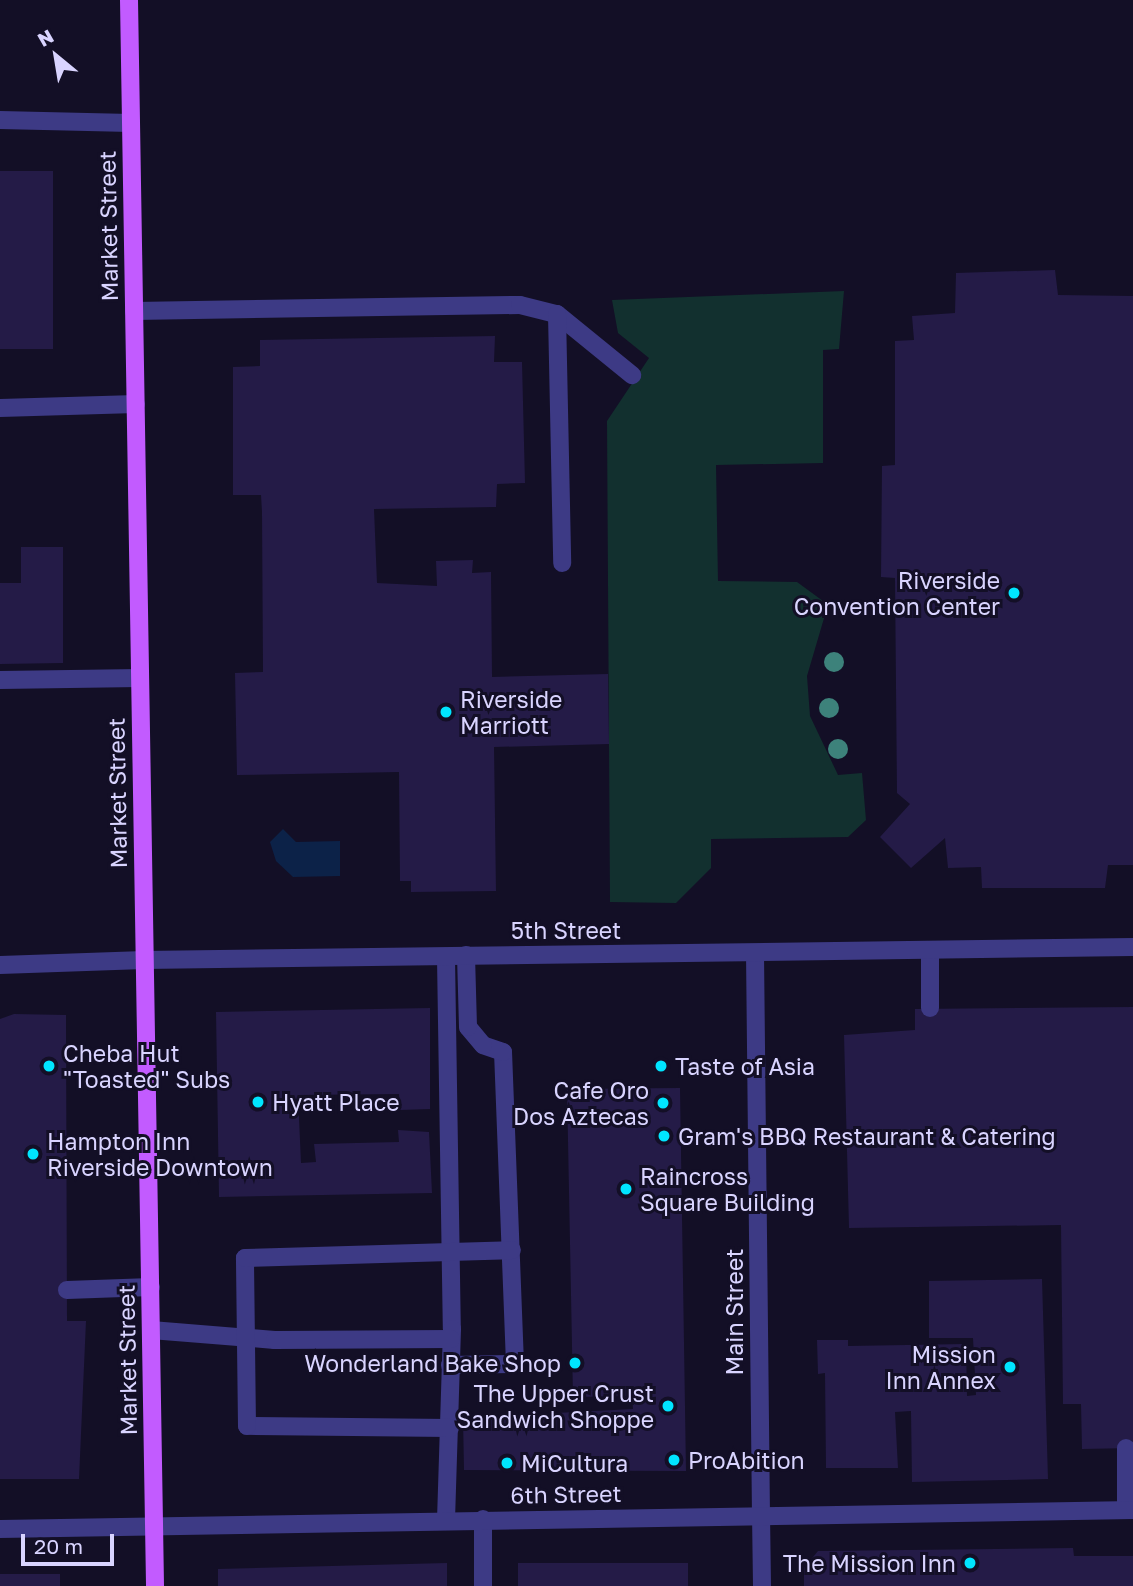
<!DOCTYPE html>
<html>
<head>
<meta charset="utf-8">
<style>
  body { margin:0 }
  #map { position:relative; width:1133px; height:1586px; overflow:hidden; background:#130f26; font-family:"Golos Text",sans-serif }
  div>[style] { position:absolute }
  .green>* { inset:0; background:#12302f }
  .water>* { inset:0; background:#0c2248 }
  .building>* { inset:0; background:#241b47; transform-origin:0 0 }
  .service>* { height:18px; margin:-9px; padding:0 9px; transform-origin:9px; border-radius:9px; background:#3d3a85 }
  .pedestrian>* { height:18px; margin:-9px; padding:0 9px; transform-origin:9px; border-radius:9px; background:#3d3a85 }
  .minor>* { height:18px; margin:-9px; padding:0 9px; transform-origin:9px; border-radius:9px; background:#3d3a85 }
  .tertiary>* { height:18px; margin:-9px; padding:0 9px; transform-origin:9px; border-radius:9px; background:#3d3a85 }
  .primary>* { height:18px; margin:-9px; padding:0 9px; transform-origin:9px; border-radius:9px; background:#c25bff }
  .trees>* { width:20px; height:20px; margin:-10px; border-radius:50%; background:#3d827b }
  .dots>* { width:19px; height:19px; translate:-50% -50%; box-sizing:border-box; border:4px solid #130f26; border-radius:50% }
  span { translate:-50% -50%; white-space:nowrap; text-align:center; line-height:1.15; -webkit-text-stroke:6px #130f26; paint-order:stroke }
  .street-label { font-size:23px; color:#d9d4ff }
  .poi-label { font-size:23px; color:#d9d4ff }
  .right { translate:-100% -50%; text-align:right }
  .left { translate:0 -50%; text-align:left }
  .north { position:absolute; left:21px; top:21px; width:70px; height:70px; -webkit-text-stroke:5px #130f26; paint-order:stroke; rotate:330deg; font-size:19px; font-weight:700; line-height:28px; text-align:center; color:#d9d4ff }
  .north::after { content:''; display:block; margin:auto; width:24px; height:32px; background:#d9d4ff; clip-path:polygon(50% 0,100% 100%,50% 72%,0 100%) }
  .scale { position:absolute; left:21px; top:1534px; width:93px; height:32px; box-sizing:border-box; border:4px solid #d9d4ff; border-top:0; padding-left:9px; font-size:21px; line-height:24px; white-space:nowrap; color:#d9d4ff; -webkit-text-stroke:5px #130f26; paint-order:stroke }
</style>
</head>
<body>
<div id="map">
  <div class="green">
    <i style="clip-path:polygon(844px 291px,839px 349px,823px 350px,823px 463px,716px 465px,718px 581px,797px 582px,823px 601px,827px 608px,807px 676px,810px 716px,838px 775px,862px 773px,866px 820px,848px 837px,711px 839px,711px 868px,676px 903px,610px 902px,607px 421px,649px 358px,618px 333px,612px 300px)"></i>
  </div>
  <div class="water">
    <i style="clip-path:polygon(283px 829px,296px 842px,340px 841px,340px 876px,293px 877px,276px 861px,270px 842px)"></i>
  </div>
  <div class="building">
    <i style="left:0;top:171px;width:53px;height:178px"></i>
    <i style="clip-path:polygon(1055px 270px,1058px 295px,1133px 296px,1133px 865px,1108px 865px,1105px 888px,982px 888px,981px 867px,948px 868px,945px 838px,911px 868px,880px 837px,910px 804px,897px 793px,895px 578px,881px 577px,882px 466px,895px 465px,895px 341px,914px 340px,912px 316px,955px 313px,956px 273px)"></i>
    <i style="clip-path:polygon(495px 336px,494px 362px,522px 362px,525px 483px,497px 484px,496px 507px,374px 509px,377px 583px,437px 586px,436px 561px,473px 560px,472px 573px,491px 572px,492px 677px,608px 674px,609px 744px,494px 747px,496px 891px,411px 892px,411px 881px,400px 881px,399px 772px,237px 775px,235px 673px,263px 672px,262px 512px,261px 495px,233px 495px,233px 367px,260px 366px,260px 340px)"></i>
    <i style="clip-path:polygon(21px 547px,63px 547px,63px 663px,0 664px,0 583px,21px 583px)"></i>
    <i style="clip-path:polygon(1133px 1007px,1133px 1448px,1082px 1449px,1081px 1404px,1063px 1404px,1061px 1225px,849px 1228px,844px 1035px,915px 1030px,915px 1009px)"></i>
    <i style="clip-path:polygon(430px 1008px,430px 1109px,400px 1110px,399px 1094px,298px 1095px,301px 1163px,316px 1162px,314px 1144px,399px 1142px,398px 1130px,429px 1132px,432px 1193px,219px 1197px,216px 1012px)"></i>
    <i style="clip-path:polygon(14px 1014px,66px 1015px,67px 1321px,86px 1321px,79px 1479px,0 1479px,0 1019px)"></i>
    <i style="clip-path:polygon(680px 1088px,686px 1471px,464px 1470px,463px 1418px,633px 1409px,632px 1396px,573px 1397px,567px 1089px)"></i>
    <i style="clip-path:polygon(1042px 1279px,1048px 1479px,912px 1482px,911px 1411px,895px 1412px,898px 1468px,826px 1468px,825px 1373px,818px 1374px,817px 1340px,848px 1340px,848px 1346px,966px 1344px,967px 1396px,976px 1395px,973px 1338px,929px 1338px,929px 1281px)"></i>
    <i style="clip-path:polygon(1073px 1548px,1074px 1556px,1133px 1556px,1133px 1586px,804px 1586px,804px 1568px,818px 1551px)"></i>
    <i style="clip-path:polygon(447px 1563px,447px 1586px,218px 1586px,218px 1569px)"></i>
    <i style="left:688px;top:1563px;width:23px;height:170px;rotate:90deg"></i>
    <i style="left:0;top:1574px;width:60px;height:12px"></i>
  </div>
  <div class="service">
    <i style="left:0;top:120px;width:131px;rotate:1.3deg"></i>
    <i style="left:134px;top:311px;width:386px;rotate:-0.9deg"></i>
    <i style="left:520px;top:305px;width:38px;rotate:14deg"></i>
    <i style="left:557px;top:314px;width:97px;rotate:39.1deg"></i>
    <i style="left:557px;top:314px;width:249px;rotate:88.8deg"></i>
    <i style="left:0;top:680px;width:140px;rotate:-0.8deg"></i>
    <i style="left:446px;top:958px;width:371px;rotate:89.1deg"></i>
    <i style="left:452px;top:1329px;width:191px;rotate:91.8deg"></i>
    <i style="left:930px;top:1008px;width:57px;rotate:-90deg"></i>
    <i style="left:67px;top:1290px;width:84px;rotate:-2deg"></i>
    <i style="left:151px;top:1330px;width:124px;rotate:4.6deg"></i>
    <i style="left:275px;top:1340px;width:176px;rotate:-0.3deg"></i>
    <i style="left:450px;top:1365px;width:65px;rotate:-0.9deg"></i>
    <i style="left:515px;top:1364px;width:312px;rotate:-92.2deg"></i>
    <i style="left:503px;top:1052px;width:21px;rotate:-161deg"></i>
    <i style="left:483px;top:1045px;width:23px;rotate:-130deg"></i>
    <i style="left:468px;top:1027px;width:72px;rotate:-91.6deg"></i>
    <i style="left:450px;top:1428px;width:203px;rotate:-179.4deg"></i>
    <i style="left:247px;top:1426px;width:168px;rotate:-90.7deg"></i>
    <i style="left:245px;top:1258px;width:267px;rotate:-1.7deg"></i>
    <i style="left:1126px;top:1510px;width:62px;rotate:-90deg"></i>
    <i style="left:483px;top:1519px;width:67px;rotate:90deg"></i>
  </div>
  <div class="pedestrian">
    <i style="left:761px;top:1514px;width:72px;rotate:89.2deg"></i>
  </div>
  <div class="minor">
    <i style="left:0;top:408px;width:136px;rotate:-1.7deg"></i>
    <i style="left:755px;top:953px;width:561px;rotate:89.39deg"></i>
    <i style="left:0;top:965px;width:144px;rotate:-2deg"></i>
    <i style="left:0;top:1529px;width:1133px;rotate:-0.96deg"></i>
  </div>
  <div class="tertiary">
    <i style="left:144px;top:960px;width:989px;rotate:-0.75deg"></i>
  </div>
  <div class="primary">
    <i style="left:129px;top:0;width:1586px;rotate:89.06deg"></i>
  </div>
  <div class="trees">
    <i style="left:834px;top:662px"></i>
    <i style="left:829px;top:708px"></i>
    <i style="left:838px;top:749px"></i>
  </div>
  <div class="dots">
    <i style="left:1014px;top:593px;background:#00e5ff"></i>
    <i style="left:446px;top:712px;background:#00e5ff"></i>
    <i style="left:49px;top:1066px;background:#00e5ff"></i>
    <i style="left:661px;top:1066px;background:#00e5ff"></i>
    <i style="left:258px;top:1102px;background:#00e5ff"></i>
    <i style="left:663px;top:1103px;background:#00e5ff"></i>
    <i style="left:664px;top:1136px;background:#00e5ff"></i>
    <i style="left:33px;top:1154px;background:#00e5ff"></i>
    <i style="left:626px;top:1189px;background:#00e5ff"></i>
    <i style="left:575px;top:1363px;background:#00e5ff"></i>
    <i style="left:1010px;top:1367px;background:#00e5ff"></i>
    <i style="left:668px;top:1406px;background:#00e5ff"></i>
    <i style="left:674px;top:1460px;background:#00e5ff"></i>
    <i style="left:507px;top:1463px;background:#00e5ff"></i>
    <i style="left:970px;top:1563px;background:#00e5ff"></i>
  </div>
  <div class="street-label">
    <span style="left:108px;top:226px;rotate:-91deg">Market Street</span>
    <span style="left:117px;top:793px;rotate:-91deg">Market Street</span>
    <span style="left:566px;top:930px">5th Street</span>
    <span style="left:734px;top:1312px;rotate:-90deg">Main Street</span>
    <span style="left:127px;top:1360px;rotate:-91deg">Market Street</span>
    <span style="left:566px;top:1494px;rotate:-1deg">6th Street</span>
  </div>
  <div class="poi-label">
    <span class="right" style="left:1000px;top:593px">Riverside<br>Convention Center</span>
    <span class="left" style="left:460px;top:712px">Riverside<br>Marriott</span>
    <span class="left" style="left:63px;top:1066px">Cheba Hut<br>"Toasted" Subs</span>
    <span class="left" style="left:675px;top:1066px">Taste of Asia</span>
    <span class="right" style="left:649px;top:1103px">Cafe Oro<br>Dos Aztecas</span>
    <span class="left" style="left:272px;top:1102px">Hyatt Place</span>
    <span class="left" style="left:678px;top:1136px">Gram's BBQ Restaurant &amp; Catering</span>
    <span class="left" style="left:47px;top:1154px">Hampton Inn<br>Riverside Downtown</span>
    <span class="left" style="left:640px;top:1189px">Raincross<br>Square Building</span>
    <span class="right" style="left:996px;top:1367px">Mission<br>Inn Annex</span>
    <span class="right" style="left:561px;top:1363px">Wonderland Bake Shop</span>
    <span class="right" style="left:654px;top:1406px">The Upper Crust<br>Sandwich Shoppe</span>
    <span class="left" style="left:688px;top:1460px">ProAbition</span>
    <span class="left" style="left:521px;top:1463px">MiCultura</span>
    <span class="right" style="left:956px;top:1563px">The Mission Inn</span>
  </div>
  <div class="north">N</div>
  <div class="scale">20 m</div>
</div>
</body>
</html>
